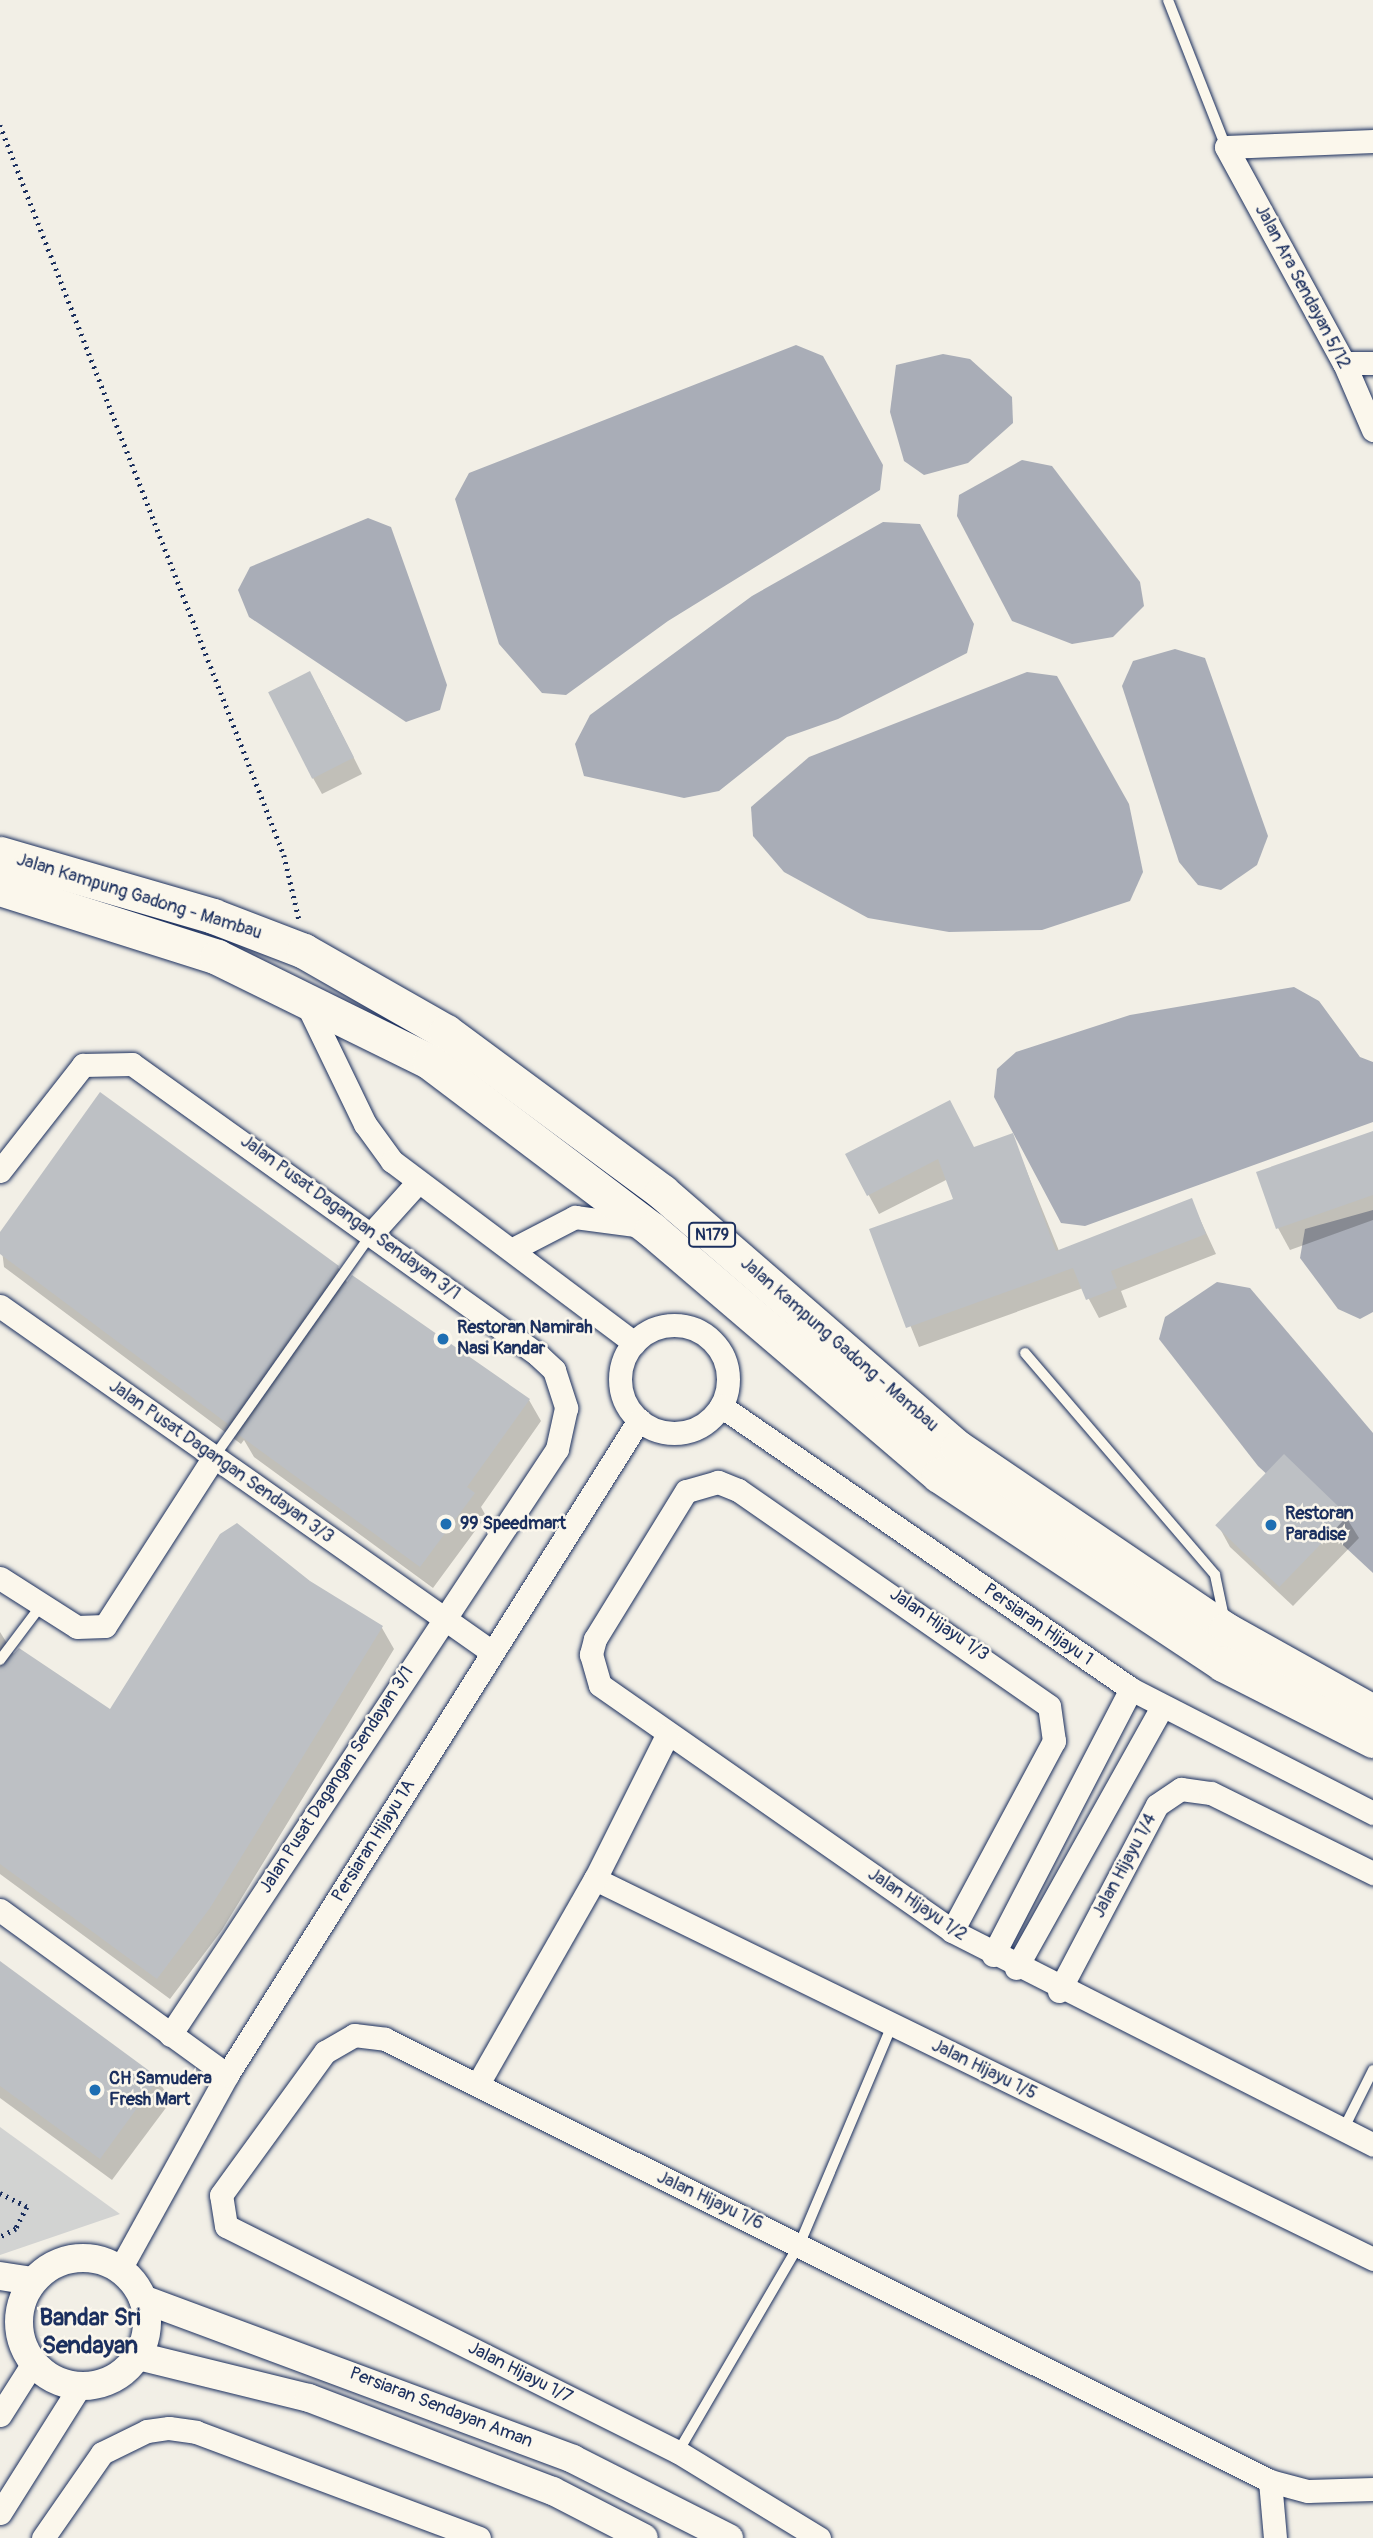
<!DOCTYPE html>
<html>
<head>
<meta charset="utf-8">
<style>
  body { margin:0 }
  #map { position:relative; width:1373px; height:2538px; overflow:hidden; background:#f2efe6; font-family:Pangolin,sans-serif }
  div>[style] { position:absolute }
  .green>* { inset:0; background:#d2d3d2 }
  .water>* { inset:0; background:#a9adb7 }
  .shadow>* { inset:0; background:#0003 }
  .building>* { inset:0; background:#bdc0c4; transform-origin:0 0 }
  .path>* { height:4.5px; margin-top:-2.25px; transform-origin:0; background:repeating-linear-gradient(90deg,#1b2f5e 0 2px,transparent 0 7px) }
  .roads { filter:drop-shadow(0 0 2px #1b2f5e) drop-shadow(0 0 2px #1b2f5e) }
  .service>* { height:10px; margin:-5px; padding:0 5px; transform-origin:5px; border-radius:5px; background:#fbf7ec }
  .minor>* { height:23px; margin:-11.5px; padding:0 11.5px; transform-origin:11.5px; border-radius:11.5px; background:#fbf7ec }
  .minor>.ring { margin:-11.5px; padding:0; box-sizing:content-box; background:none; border:23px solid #fbf7ec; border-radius:50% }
  .tertiary>* { height:28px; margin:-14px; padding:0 14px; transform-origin:14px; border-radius:14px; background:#fbf7ec }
  .tertiary>.ring { margin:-14px; padding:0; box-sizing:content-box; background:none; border:28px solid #fbf7ec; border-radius:50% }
  .primary>* { height:35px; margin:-17.5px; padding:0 17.5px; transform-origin:17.5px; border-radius:17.5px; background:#fbf7ec }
  .dots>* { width:19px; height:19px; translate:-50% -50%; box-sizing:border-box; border:4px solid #fbf7ec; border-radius:50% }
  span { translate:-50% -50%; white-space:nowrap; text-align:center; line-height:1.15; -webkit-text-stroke:5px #fbf7ec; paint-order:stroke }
  .shield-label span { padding:2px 5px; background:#fbf7ec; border:2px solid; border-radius:5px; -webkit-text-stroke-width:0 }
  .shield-label { font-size:16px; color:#1b2f5e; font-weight:700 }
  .street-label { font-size:18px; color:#1b2f5e }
  .poi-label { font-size:18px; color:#1b2f5e; font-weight:700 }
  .left { translate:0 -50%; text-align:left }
  .district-label { font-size:24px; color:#1b2f5e; font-weight:700 }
</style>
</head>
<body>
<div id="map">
  <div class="green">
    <i style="clip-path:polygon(0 2127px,120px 2214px,0 2255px)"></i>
  </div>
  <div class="water">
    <i style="clip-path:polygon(796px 345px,823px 356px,883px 465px,880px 490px,668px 621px,566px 695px,542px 693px,499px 644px,455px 499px,469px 473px)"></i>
    <i style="clip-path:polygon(943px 354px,970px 359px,1012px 397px,1013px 423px,968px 463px,924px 475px,904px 461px,890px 412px,896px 365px)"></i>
    <i style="clip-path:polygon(1022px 460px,1052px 466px,1140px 582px,1144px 606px,1113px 637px,1072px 644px,1012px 621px,957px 516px,959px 495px)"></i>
    <i style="clip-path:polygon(368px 518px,391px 527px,447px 685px,440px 710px,406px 722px,249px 617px,238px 590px,250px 567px)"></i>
    <i style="clip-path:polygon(883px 522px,920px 524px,974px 624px,967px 653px,838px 719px,787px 737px,719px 791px,684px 798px,584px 776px,575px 744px,590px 715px,752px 596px)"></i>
    <i style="clip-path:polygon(1175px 649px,1205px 658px,1268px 836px,1257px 865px,1221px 890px,1198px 885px,1179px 862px,1122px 686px,1133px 661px)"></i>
    <i style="clip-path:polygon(1027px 672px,1057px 676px,1129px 804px,1143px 872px,1130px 901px,1042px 930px,949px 932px,868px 918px,784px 872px,753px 836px,751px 807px,809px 757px)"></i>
    <i style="clip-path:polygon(1294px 987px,1319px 1001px,1360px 1057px,1373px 1062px,1373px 1122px,1085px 1226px,1061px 1223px,994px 1097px,997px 1069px,1016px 1052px,1130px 1015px)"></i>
    <i style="clip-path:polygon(1373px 1210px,1373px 1312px,1360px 1319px,1338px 1309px,1300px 1258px,1305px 1229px)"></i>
    <i style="clip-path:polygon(1217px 1282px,1250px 1288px,1373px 1433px,1373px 1573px,1258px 1466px,1159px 1339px,1165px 1317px)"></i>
  </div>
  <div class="shadow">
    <i style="clip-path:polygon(319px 689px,362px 774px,322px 794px,313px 778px)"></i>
    <i style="clip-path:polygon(1373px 1133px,1373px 1220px,1290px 1250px,1278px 1228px)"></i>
    <i style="clip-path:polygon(1012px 1135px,1059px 1251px,1191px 1200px,1216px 1254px,1121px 1291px,1127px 1307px,1099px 1318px,1083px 1288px,919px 1347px,872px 1230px,956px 1200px,948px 1179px,879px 1214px,847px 1155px,975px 1149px)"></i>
    <i style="clip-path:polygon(0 1234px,338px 1267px,348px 1284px,529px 1400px,541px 1421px,481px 1507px,486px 1516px,433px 1588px,254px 1457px,244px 1440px,241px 1444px,4px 1267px)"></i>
    <i style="clip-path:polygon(1346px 1517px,1359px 1538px,1293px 1606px,1230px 1547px,1218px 1525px)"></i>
    <i style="clip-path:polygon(309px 1583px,382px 1628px,394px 1649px,222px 1930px,170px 1999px,0 1874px,0 1632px,15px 1656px,110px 1711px)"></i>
    <i style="clip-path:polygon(0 1963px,158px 2080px,171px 2101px,112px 2180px,0 2098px)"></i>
  </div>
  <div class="building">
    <i style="left:310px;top:671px;width:97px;height:47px;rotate:63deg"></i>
    <i style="clip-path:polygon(100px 1092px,339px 1266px,228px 1424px,0 1254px,0 1232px)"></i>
    <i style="clip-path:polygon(950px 1100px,974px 1147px,1013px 1133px,1056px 1251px,1192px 1198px,1206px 1234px,1111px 1271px,1117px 1288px,1086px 1300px,1073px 1268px,906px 1328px,869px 1229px,953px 1199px,938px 1159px,867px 1196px,845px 1154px)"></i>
    <i style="clip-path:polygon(1373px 1131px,1373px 1195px,1276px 1229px,1256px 1172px)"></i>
    <i style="clip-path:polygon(352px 1275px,530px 1399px,467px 1487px,475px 1493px,420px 1567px,239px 1435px)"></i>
    <i style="left:1284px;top:1454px;width:89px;height:99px;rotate:44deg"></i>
    <i style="clip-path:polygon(237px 1523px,310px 1581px,383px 1626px,210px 1908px,157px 1979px,0 1864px,0 1668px,19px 1648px,110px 1709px,220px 1534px)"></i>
    <i style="clip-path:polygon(0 1961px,159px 2078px,100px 2159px,0 2086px)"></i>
  </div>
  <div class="path">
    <i style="left:0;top:125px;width:783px;rotate:68.74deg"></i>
    <i style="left:284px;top:855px;width:66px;rotate:76.8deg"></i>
    <i style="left:0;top:2193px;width:30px;rotate:27deg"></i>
    <i style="left:27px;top:2207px;width:25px;rotate:117deg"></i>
    <i style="left:16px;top:2229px;width:18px;rotate:153deg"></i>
  </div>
  <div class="roads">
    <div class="service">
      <i style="left:1168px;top:0;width:158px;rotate:68.5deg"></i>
      <i style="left:1025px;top:1353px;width:292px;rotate:49.4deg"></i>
      <i style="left:1215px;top:1575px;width:48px;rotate:78deg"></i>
      <i style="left:214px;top:1457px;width:274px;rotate:-54.8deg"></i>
      <i style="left:0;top:1660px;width:66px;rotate:-53deg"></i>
      <i style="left:1343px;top:2130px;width:67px;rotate:-63.4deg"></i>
      <i style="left:678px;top:2452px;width:242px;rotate:-59.7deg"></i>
      <i style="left:800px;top:2243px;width:237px;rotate:-67.1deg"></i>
    </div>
    <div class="minor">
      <i style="left:1373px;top:141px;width:147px;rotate:177.7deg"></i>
      <i style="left:1226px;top:147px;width:246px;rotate:61.4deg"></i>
      <i style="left:1344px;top:363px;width:73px;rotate:66.6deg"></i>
      <i style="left:1344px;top:363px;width:29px"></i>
      <i style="left:305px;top:1000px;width:138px;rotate:64.2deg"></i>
      <i style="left:365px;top:1124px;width:46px;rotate:53.9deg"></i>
      <i style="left:392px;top:1161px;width:303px;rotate:36.9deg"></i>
      <i style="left:0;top:1171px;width:135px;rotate:-51.9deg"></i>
      <i style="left:83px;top:1065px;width:49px;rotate:-1.2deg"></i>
      <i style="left:132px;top:1064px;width:500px;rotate:35.6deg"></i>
      <i style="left:538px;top:1355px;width:22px;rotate:43deg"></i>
      <i style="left:554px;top:1370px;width:40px;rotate:72deg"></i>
      <i style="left:566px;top:1408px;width:42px;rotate:102.4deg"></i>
      <i style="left:557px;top:1449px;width:702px;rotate:123.44deg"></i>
      <i style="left:372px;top:1233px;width:69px;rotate:-48deg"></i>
      <i style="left:515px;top:1248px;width:68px;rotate:-27.3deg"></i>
      <i style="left:575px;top:1217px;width:61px;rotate:7.6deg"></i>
      <i style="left:0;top:1306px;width:601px;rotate:35.12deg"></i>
      <i class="ring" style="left:620px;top:1325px;width:85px;height:85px"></i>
      <i style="left:721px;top:1406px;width:498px;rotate:34.6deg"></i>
      <i style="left:1131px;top:1689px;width:272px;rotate:27.1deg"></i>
      <i style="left:0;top:1578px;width:91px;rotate:32.5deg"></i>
      <i style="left:77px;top:1627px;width:28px;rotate:-2deg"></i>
      <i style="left:105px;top:1626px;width:201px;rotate:-57.2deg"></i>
      <i style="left:595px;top:1879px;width:866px;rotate:26.03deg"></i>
      <i style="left:0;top:1910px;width:281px;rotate:36deg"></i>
      <i style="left:952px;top:1931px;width:216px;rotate:-61.8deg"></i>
      <i style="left:1054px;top:1741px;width:35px;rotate:-98deg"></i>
      <i style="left:1049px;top:1706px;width:379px;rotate:-145.2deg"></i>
      <i style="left:738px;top:1490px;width:22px;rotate:-158deg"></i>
      <i style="left:718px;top:1482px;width:33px;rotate:164deg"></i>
      <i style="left:686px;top:1491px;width:174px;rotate:121.6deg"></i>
      <i style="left:595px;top:1639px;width:16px;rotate:105deg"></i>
      <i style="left:591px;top:1654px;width:32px;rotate:74deg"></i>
      <i style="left:600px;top:1685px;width:429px;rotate:34.9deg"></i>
      <i style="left:952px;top:1931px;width:472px;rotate:26.9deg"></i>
      <i style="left:993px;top:1955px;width:300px;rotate:-62.6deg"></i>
      <i style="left:1016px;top:1968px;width:299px;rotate:-60.8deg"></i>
      <i style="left:1059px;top:1991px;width:210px;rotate:-62.2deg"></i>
      <i style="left:1157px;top:1805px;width:29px;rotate:-34deg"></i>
      <i style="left:1181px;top:1789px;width:30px;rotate:8deg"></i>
      <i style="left:1211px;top:1793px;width:181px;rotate:26.3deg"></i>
      <i style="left:479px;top:2082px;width:234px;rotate:-60.3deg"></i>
      <i style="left:595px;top:1879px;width:161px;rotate:-63.4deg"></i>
      <i style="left:120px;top:2269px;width:222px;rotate:-61.1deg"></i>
      <i style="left:227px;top:2075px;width:774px;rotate:-57.83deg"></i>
      <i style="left:0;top:2415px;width:62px;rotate:-57.6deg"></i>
      <i style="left:1270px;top:2481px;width:57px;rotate:85deg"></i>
      <i style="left:0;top:2513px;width:150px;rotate:-57.8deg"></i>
      <i style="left:43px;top:2538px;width:103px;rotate:-55.2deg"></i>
      <i style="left:102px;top:2453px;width:50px;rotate:-26.1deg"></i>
      <i style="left:147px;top:2431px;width:22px;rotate:-8deg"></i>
      <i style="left:169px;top:2428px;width:27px;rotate:8deg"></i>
      <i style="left:196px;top:2432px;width:302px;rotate:20.5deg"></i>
      <i style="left:819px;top:2538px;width:165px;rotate:-148.6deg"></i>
      <i style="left:678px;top:2452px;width:505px;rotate:-153.43deg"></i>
      <i style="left:226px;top:2226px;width:31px;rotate:-99deg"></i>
      <i style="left:221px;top:2195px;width:177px;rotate:-54deg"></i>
      <i style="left:325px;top:2052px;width:34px;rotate:-30deg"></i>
      <i style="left:354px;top:2035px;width:31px;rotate:7deg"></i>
      <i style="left:385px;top:2039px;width:989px;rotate:26.54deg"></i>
      <i style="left:1270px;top:2481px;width:39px;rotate:15deg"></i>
      <i style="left:1308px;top:2491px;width:65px;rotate:-1.8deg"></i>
    </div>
    <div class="tertiary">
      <i class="ring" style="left:19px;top:2258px;width:100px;height:100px"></i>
      <i style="left:0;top:2276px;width:33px;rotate:9deg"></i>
      <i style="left:143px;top:2299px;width:459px;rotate:20.4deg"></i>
      <i style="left:573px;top:2459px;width:175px;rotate:26.9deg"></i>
      <i style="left:138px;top:2356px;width:176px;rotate:13.8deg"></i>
      <i style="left:309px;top:2398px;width:261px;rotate:20.9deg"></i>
      <i style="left:553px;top:2491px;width:102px;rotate:27.3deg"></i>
    </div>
    <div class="primary">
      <i style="left:0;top:854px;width:222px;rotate:16.2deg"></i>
      <i style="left:213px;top:916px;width:97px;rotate:21deg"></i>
      <i style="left:304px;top:951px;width:163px;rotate:29.7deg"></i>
      <i style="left:446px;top:1032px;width:269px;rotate:36.5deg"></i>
      <i style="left:662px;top:1192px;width:391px;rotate:40.9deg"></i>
      <i style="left:958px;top:1448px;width:324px;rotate:34.2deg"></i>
      <i style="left:1226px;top:1630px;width:168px;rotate:29.2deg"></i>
      <i style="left:0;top:888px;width:228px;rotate:17.6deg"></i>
      <i style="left:217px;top:957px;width:237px;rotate:26.2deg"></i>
      <i style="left:430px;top:1062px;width:278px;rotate:37.1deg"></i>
      <i style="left:652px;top:1230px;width:377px;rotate:40.5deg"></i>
      <i style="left:939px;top:1475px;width:341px;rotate:33.6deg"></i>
      <i style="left:1223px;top:1664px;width:168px;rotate:26.9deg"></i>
    </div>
  </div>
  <div class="dots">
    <i style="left:443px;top:1339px;background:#1f6fb2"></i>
    <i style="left:446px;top:1524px;background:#1f6fb2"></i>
    <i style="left:1271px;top:1525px;background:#1f6fb2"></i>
    <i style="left:95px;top:2090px;background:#1f6fb2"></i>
  </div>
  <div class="shield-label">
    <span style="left:712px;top:1235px">N179</span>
  </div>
  <div class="street-label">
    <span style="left:1302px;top:287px;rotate:62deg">Jalan Ara Sendayan 5/12</span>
    <span style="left:139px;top:897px;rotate:17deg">Jalan Kampung Gadong - Mambau</span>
    <span style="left:350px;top:1218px;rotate:36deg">Jalan Pusat Dagangan Sendayan 3/1</span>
    <span style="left:839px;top:1345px;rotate:41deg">Jalan Kampung Gadong - Mambau</span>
    <span style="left:221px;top:1462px;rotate:35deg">Jalan Pusat Dagangan Sendayan 3/3</span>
    <span style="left:939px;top:1625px;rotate:34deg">Jalan Hijayu 1/3</span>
    <span style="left:1038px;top:1625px;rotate:35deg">Persiaran Hijayu 1</span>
    <span style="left:337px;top:1780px;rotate:-57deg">Jalan Pusat Dagangan Sendayan 3/1</span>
    <span style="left:374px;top:1841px;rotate:-58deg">Persiaran Hijayu 1A</span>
    <span style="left:1125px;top:1866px;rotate:-62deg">Jalan Hijayu 1/4</span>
    <span style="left:917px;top:1905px;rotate:34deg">Jalan Hijayu 1/2</span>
    <span style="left:984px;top:2070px;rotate:26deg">Jalan Hijayu 1/5</span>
    <span style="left:710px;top:2201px;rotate:25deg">Jalan Hijayu 1/6</span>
    <span style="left:520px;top:2373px;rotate:27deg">Jalan Hijayu 1/7</span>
    <span style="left:441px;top:2408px;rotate:21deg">Persiaran Sendayan Aman</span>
  </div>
  <div class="poi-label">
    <span class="left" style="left:457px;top:1339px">Restoran Namirah<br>Nasi Kandar</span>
    <span class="left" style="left:1285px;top:1525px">Restoran<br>Paradise</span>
    <span class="left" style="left:460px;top:1524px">99 Speedmart</span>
    <span class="left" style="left:109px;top:2090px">CH Samudera<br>Fresh Mart</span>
  </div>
  <div class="district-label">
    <span style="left:90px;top:2332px">Bandar Sri<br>Sendayan</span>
  </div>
</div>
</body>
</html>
